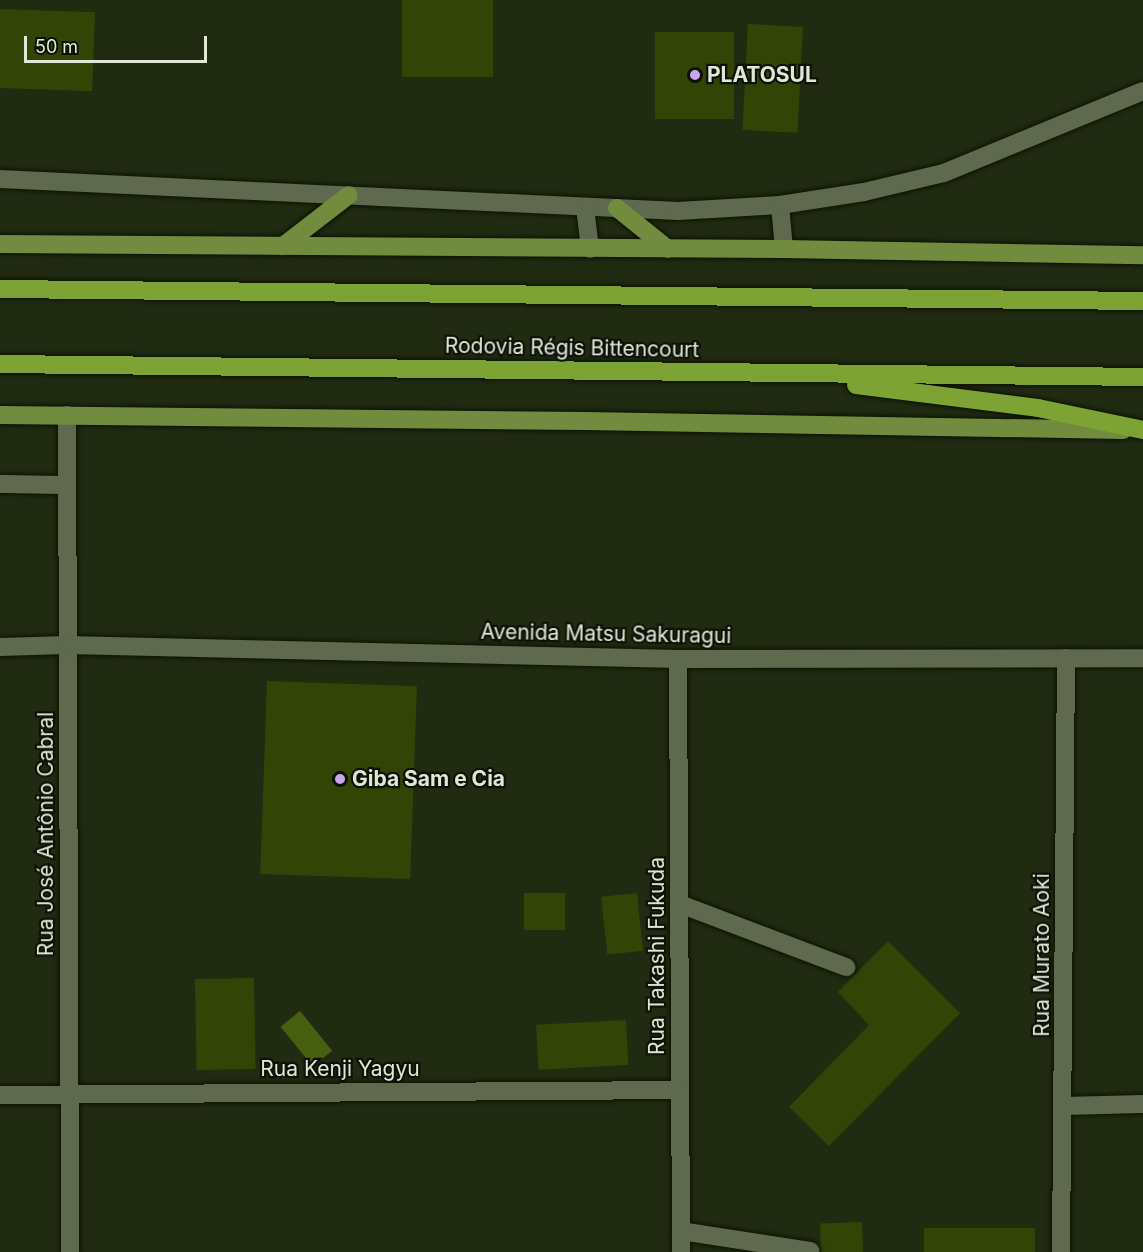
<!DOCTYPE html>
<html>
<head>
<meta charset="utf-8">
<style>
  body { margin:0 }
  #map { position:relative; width:1143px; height:1252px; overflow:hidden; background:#212b12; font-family:Inter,sans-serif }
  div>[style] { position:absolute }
  .water>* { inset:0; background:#47600f; transform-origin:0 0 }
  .building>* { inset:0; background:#324507; transform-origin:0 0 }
  .roads { filter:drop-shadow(0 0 2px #0b1300) drop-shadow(0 0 2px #0b1300) }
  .minor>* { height:18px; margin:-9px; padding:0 9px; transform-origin:9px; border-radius:9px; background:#5e694d }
  .major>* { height:18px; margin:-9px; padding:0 9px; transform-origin:9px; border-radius:9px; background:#718c3e }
  .highway>* { height:18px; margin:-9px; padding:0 9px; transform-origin:9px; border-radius:9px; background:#7da334 }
  .dots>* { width:16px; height:16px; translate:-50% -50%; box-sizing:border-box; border:3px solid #0d1207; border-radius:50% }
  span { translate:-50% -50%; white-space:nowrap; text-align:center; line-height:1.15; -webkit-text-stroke:4.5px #0d1207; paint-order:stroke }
  .poi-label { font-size:21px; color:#e0e7d7; font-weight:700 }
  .left { translate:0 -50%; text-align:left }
  .street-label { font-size:21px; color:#e0e7d7 }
  .scale { position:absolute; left:24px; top:36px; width:183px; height:27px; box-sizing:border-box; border:3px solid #e0e7d7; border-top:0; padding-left:8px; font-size:18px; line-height:21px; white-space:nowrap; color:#e0e7d7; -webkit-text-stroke:4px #0d1207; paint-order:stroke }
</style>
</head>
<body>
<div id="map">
  <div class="water">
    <i style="left:300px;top:1011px;width:51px;height:25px;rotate:51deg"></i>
  </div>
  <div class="building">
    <i style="left:402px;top:0;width:91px;height:77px"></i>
    <i style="left:0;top:9px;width:95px;height:79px;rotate:2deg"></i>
    <i style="left:748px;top:24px;width:55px;height:106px;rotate:3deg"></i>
    <i style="left:655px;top:32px;width:79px;height:87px"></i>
    <i style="left:267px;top:681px;width:150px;height:193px;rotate:2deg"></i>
    <i style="left:524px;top:893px;width:41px;height:37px"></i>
    <i style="left:637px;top:893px;width:58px;height:36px;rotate:84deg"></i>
    <i style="clip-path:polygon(888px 941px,960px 1013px,829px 1146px,789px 1107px,869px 1025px,838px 992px)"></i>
    <i style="left:254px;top:978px;width:91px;height:59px;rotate:89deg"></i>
    <i style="left:626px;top:1020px;width:45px;height:90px;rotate:87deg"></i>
    <i style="left:862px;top:1222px;width:30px;height:42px;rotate:88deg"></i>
    <i style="left:1035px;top:1228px;width:24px;height:111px;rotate:90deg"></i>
  </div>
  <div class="roads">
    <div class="minor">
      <i style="left:0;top:179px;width:679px;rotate:2.7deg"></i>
      <i style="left:678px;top:211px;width:102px;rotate:-3.4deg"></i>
      <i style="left:780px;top:205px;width:44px;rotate:84.8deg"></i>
      <i style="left:780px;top:205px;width:85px;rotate:-8.8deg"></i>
      <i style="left:864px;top:192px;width:82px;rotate:-13.4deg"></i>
      <i style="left:944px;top:173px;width:215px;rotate:-22.4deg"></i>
      <i style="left:585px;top:207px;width:42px;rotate:83.2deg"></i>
      <i style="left:67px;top:415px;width:837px;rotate:89.79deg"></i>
      <i style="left:0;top:484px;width:67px;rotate:0.9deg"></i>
      <i style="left:0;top:647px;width:67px;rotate:-1.7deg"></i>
      <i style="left:67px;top:645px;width:611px;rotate:1.31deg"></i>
      <i style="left:678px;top:659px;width:465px;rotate:-0.1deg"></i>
      <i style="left:678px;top:659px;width:593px;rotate:89.71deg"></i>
      <i style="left:680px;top:904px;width:178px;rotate:20.8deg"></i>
      <i style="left:0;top:1095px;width:680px;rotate:-0.42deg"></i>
      <i style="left:1064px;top:1106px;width:79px;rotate:-1.5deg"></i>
      <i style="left:681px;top:1231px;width:131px;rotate:8.8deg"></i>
      <i style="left:1061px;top:1252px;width:594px;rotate:-89.52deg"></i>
    </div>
    <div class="major">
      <i style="left:617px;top:208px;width:65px;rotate:38.8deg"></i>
      <i style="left:0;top:244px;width:784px;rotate:0.37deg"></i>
      <i style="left:784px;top:249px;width:359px;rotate:1deg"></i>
      <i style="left:283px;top:246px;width:83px;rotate:-37.7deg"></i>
      <i style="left:0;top:415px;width:586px;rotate:0.59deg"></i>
      <i style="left:586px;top:421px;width:537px;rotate:0.96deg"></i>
    </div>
    <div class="highway">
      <i style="left:0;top:289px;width:1143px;rotate:0.6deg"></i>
      <i style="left:0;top:364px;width:1143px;rotate:0.65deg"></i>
      <i style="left:856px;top:385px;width:183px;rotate:7.2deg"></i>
      <i style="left:1038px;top:408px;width:107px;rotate:11.8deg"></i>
    </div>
  </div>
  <div class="dots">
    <i style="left:695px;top:75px;background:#c9a5ee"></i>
    <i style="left:340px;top:779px;background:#c9a5ee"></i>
  </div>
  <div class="poi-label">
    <span class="left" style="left:707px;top:75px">PLATOSUL</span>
    <span class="left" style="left:352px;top:779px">Giba Sam e Cia</span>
  </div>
  <div class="street-label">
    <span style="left:572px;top:348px;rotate:1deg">Rodovia Régis Bittencourt</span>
    <span style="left:606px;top:634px;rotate:1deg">Avenida Matsu Sakuragui</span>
    <span style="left:46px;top:834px;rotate:-90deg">Rua José Antônio Cabral</span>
    <span style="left:1042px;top:955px;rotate:-90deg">Rua Murato Aoki</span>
    <span style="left:657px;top:956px;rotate:-90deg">Rua Takashi Fukuda</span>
    <span style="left:340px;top:1069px">Rua Kenji Yagyu</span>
  </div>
  <div class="scale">50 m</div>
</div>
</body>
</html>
